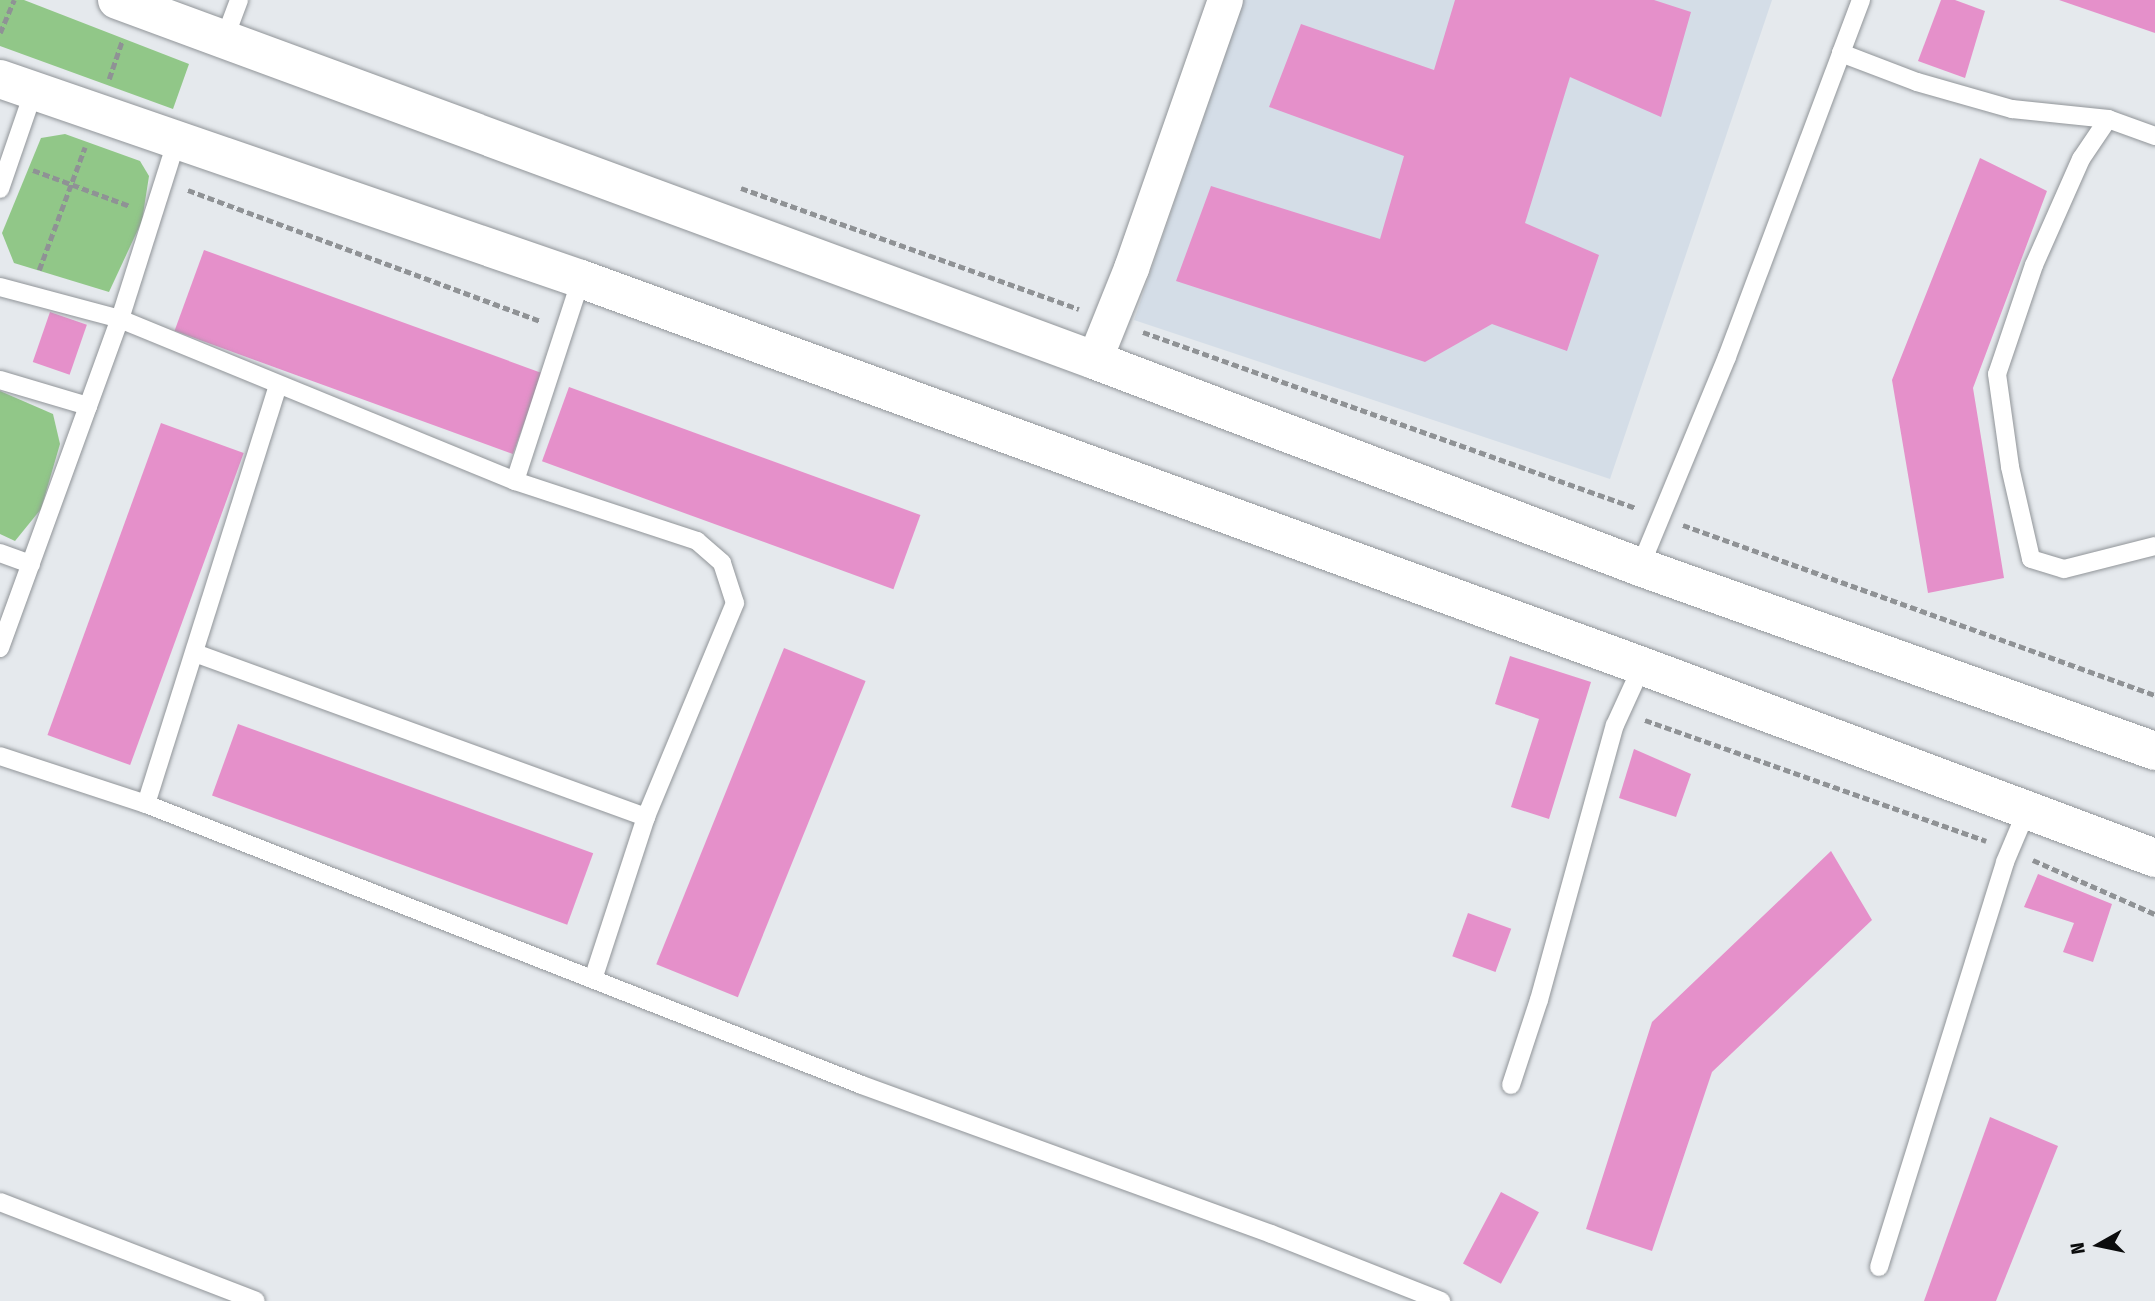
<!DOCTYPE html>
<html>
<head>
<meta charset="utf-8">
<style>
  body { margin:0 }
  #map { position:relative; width:2155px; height:1301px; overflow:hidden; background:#e5e9ed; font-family:"Fira Sans Condensed",sans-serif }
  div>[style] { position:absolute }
  .built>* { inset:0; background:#d4dde7 }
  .green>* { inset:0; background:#91c788 }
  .building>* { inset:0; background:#e590ca; transform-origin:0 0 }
  .path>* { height:4.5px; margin-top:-2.25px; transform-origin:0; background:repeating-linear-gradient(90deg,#8f9295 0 7px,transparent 0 10.5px) }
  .roads { filter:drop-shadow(0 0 2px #919599) drop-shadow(0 0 2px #919599) }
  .service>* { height:18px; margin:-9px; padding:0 9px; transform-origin:9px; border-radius:9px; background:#fff }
  .minor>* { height:35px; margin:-17.5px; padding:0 17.5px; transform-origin:17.5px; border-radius:17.5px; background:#fff }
  .tertiary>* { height:38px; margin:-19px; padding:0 19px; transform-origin:19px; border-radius:19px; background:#fff }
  span { translate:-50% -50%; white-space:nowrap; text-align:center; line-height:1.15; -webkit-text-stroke:5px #e5e9ed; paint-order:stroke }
  .north { position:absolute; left:2064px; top:1210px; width:70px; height:70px; -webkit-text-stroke:5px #e5e9ed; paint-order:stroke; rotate:261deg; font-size:19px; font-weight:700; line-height:28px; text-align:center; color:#0b0c0d }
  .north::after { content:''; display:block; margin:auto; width:24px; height:32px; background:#0b0c0d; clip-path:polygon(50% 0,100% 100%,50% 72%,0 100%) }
</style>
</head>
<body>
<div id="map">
  <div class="built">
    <i style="clip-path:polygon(1244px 0,1772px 0,1610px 479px,1134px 320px)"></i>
  </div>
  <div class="green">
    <i style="clip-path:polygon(0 0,24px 0,189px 64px,173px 109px,0 46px)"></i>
    <i style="clip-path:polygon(65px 134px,140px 161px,149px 176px,142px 221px,109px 292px,14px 263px,2px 233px,41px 138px)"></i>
    <i style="clip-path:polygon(0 391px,53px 414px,60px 444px,41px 509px,15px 541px,0 534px)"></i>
  </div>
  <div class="building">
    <i style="clip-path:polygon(1455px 0,1654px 0,1691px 12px,1661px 117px,1570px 77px,1525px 223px,1599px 255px,1567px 351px,1492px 324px,1425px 362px,1176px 281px,1211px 186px,1380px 239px,1404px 156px,1269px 107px,1301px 24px,1434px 70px)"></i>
    <i style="clip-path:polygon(1941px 0,1955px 0,1985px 11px,1965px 78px,1918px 61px)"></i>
    <i style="clip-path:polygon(2060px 0,2155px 0,2155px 33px,2059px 0)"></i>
    <i style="clip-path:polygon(1980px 158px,2047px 191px,1973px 388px,2004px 578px,1928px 593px,1892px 380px)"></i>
    <i style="left:204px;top:250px;width:360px;height:86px;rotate:20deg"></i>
    <i style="left:50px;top:312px;width:39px;height:53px;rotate:19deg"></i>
    <i style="left:569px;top:387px;width:374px;height:79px;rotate:20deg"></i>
    <i style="left:161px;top:423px;width:88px;height:332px;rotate:20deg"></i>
    <i style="left:784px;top:648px;width:88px;height:341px;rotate:22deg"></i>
    <i style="clip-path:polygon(1510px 656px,1591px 682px,1549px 819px,1511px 807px,1539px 719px,1495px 704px)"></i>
    <i style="left:238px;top:724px;width:378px;height:76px;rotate:20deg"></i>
    <i style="clip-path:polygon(1634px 749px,1691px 774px,1676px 817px,1619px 798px)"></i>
    <i style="clip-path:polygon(1831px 851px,1872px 920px,1712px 1072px,1652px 1251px,1586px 1229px,1652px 1022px)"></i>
    <i style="clip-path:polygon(2038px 874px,2112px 904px,2093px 962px,2063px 952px,2074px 923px,2024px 907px)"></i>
    <i style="left:1468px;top:913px;width:46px;height:46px;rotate:20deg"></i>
    <i style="clip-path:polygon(1990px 1117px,2058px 1146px,1996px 1301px,1924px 1301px)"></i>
    <i style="left:1501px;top:1192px;width:43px;height:81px;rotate:28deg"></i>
  </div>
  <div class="path">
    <i style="left:0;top:33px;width:36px;rotate:-67deg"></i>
    <i style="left:109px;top:79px;width:40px;rotate:-71.1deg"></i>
    <i style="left:33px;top:170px;width:103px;rotate:20.4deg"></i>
    <i style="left:741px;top:188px;width:359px;rotate:19.7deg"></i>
    <i style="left:188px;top:190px;width:377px;rotate:20.4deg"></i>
    <i style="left:39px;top:270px;width:131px;rotate:-69.5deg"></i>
    <i style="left:1143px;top:332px;width:523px;rotate:19.65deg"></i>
    <i style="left:1683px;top:525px;width:502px;rotate:19.81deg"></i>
    <i style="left:1645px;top:720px;width:362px;rotate:19.5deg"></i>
    <i style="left:2033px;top:860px;width:133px;rotate:23.9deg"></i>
  </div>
  <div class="roads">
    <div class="service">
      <i style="left:1861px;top:0;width:57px;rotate:110.7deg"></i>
      <i style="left:1841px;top:53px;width:81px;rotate:20.9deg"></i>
      <i style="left:1917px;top:82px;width:99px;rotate:15.9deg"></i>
      <i style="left:2012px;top:109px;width:97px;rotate:5.9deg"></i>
      <i style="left:2108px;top:119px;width:50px;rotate:19.9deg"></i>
      <i style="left:224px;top:40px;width:43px;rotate:-69.4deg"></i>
      <i style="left:2108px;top:119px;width:48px;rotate:124deg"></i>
      <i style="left:2081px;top:159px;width:116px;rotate:113.9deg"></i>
      <i style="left:2034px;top:265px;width:115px;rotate:108.7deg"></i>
      <i style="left:1997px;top:374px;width:94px;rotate:82deg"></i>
      <i style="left:2010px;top:467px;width:94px;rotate:77.1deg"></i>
      <i style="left:2031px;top:559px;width:34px;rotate:17deg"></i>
      <i style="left:2064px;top:569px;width:94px;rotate:-14.2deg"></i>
      <i style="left:0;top:189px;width:105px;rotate:-71deg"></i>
      <i style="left:0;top:287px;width:124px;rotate:14.9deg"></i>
      <i style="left:120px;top:319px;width:427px;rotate:22.3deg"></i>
      <i style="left:515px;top:481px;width:192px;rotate:18.2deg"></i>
      <i style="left:697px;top:541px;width:33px;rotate:41deg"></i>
      <i style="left:722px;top:563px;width:42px;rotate:72deg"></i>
      <i style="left:735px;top:603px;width:232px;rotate:112.6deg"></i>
      <i style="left:646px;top:817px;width:170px;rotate:108.1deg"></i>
      <i style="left:0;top:380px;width:92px;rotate:16.5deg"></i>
      <i style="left:515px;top:481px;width:213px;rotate:-71.9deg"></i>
      <i style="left:0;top:553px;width:33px;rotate:20deg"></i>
      <i style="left:1640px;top:567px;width:227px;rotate:-67.5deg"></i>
      <i style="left:1727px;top:357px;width:325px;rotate:-69.4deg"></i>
      <i style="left:0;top:648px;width:350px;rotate:-70deg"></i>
      <i style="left:120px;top:319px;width:186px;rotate:-72.4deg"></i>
      <i style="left:195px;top:653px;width:480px;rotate:20deg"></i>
      <i style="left:0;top:756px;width:154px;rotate:18.2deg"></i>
      <i style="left:146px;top:804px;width:769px;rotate:21.43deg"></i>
      <i style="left:862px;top:1085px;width:435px;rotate:20deg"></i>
      <i style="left:1271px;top:1234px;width:183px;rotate:21.5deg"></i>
      <i style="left:146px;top:804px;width:439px;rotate:-72.5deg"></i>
      <i style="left:1511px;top:1085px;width:89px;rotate:-71.8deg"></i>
      <i style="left:1539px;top:1000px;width:285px;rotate:-74.6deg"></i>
      <i style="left:1615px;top:725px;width:65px;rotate:-65.4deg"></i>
      <i style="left:0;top:1202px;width:274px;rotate:21.1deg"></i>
      <i style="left:1879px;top:1267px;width:424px;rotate:-72.7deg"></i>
      <i style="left:2005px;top:862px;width:56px;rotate:-67.1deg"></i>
    </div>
    <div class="minor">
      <i style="left:1094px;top:360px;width:99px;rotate:-68.1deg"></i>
      <i style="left:1131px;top:268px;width:284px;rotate:-70.7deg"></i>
    </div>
    <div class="tertiary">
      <i style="left:117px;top:0;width:1041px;rotate:20.23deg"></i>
      <i style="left:1094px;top:360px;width:584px;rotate:20.76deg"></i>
      <i style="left:1640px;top:567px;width:547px;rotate:19.66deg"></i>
      <i style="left:0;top:79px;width:614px;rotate:19deg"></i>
      <i style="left:581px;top:279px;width:1129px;rotate:20.04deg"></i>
      <i style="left:1642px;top:666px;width:548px;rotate:20.52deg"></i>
    </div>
  </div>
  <div class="north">N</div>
</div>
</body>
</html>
